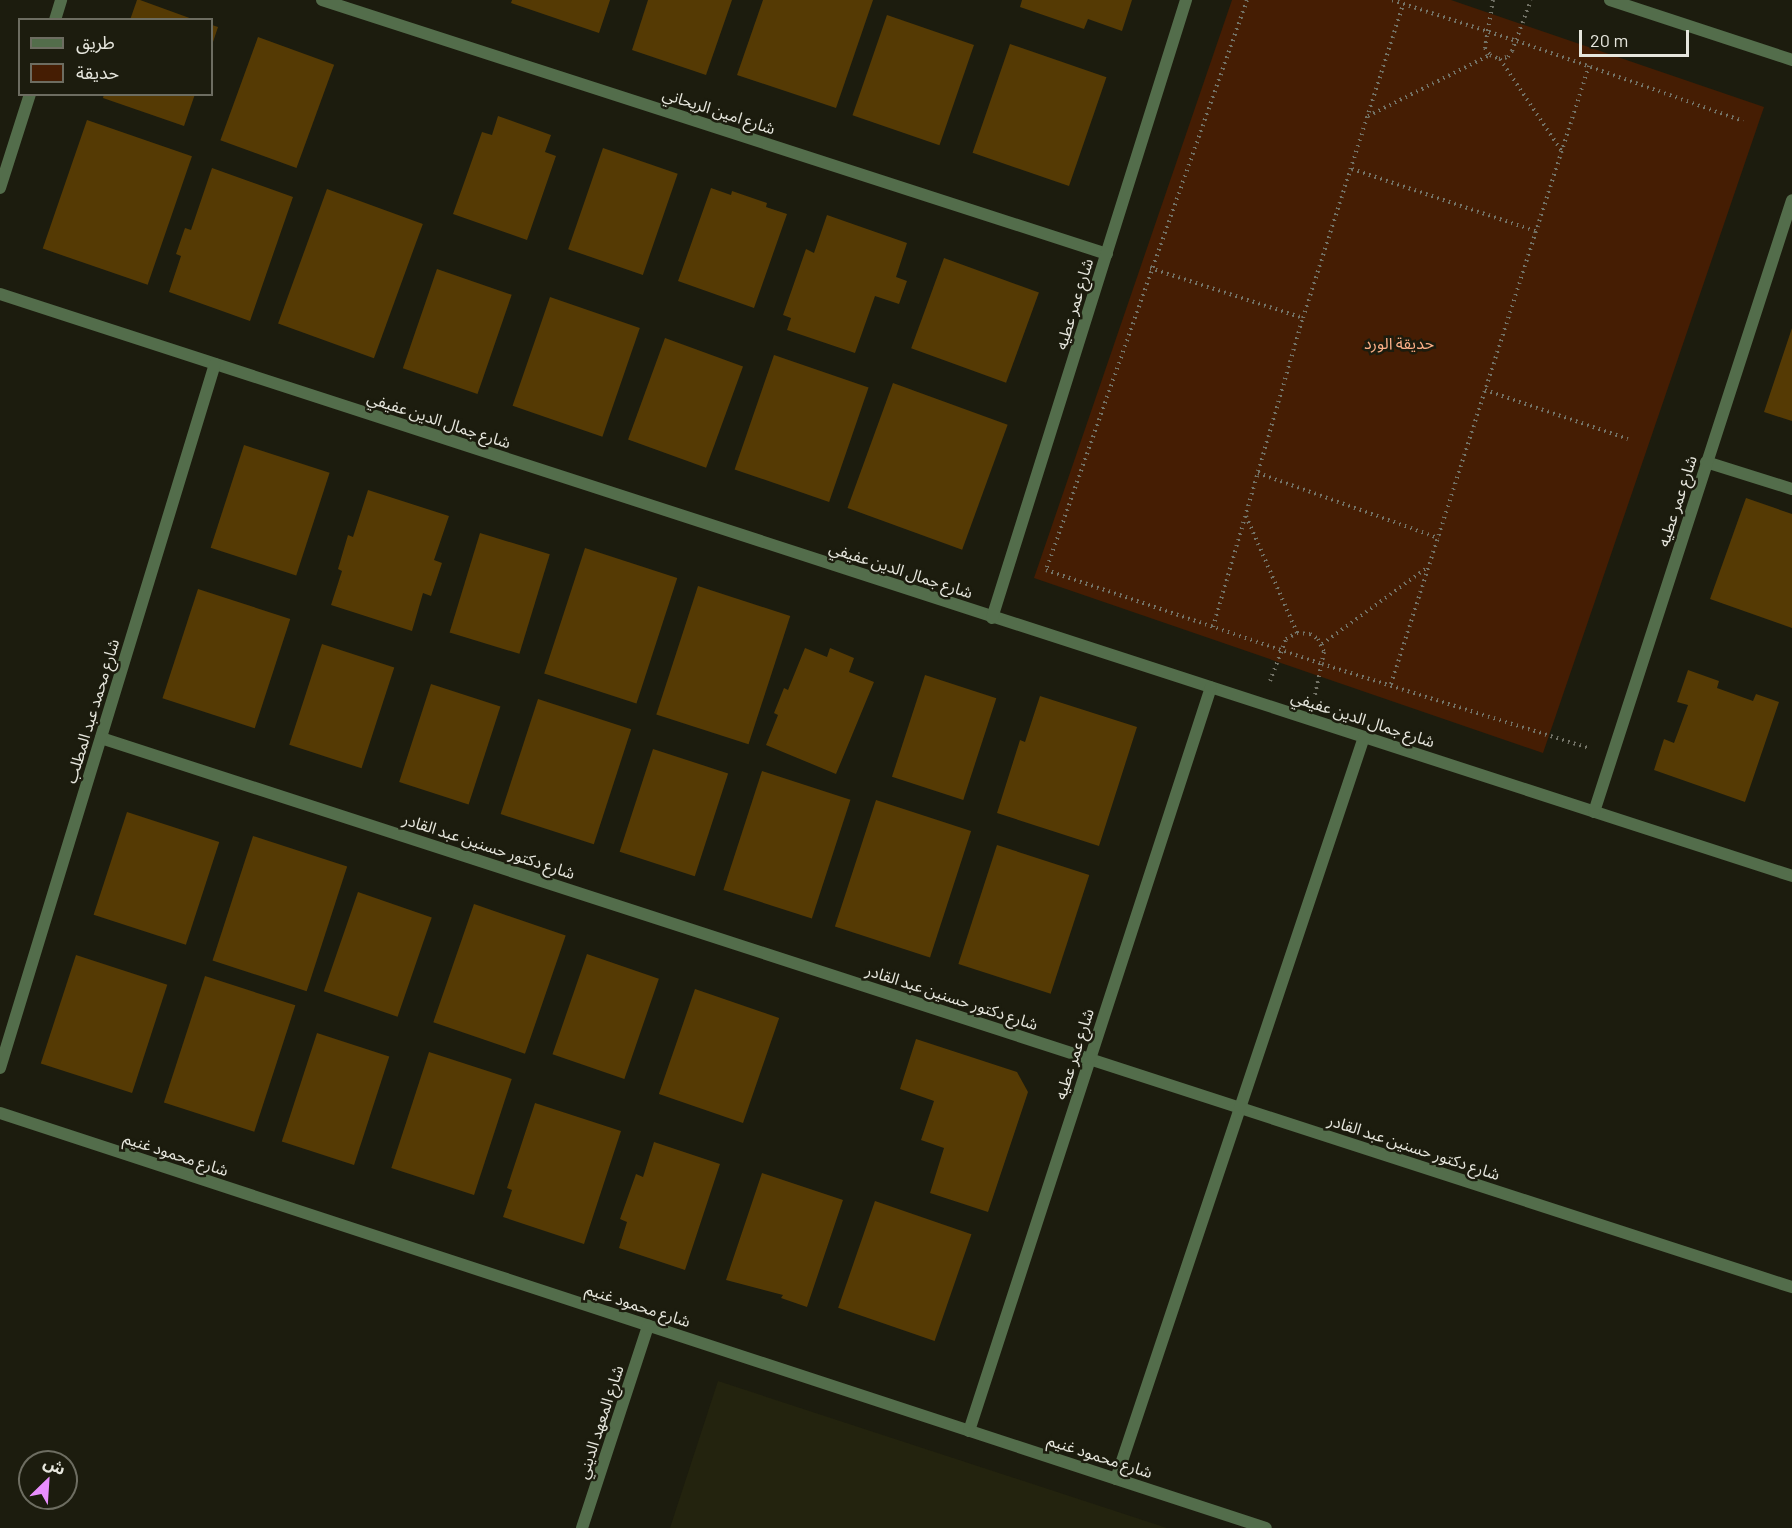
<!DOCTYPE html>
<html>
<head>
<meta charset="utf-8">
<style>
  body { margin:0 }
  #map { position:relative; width:1792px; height:1528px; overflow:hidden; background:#1c1c0e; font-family:Barlow,"Noto Sans Arabic",sans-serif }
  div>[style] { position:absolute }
  .built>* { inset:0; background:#23230e }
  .green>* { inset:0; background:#451d03 }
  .building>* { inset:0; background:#553a04; transform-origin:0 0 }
  .path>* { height:4px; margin-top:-2px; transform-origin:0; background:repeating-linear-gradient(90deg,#737367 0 1.5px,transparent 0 6px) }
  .street>* { height:12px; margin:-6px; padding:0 6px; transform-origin:6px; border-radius:6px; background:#536d4b }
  span { translate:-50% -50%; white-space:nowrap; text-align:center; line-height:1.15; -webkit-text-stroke:5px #1c1c0e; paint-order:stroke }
  .street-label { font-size:16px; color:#e6e6dd }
  .park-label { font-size:16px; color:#fbaf87 }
  .legend { position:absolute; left:18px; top:18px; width:195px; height:78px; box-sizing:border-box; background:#1c1c0e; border:2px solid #6d6d61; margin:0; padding:8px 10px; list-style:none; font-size:18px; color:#e6e6dd }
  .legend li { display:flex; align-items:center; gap:12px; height:30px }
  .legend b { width:30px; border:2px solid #6d6d61 }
  .north { position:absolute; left:18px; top:1450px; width:60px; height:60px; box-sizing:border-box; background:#1c1c0e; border:2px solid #6d6d61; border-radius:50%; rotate:25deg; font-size:16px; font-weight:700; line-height:24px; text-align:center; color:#e6e6dd }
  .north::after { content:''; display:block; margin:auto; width:21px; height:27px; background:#e98efe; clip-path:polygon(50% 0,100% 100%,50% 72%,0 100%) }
  .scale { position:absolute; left:1579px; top:30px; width:110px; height:27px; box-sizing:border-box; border:3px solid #e6e6dd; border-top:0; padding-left:8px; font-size:18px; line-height:21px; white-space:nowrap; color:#e6e6dd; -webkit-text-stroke:4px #1c1c0e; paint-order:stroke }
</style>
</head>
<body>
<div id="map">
  <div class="built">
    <i style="clip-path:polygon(718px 1381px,1167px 1528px,670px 1528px)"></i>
  </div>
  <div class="green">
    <i style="clip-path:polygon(1232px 0,1451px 0,1764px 107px,1543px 753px,1034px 578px)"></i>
  </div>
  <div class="building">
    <i style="clip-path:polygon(137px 0,140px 0,195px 20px,130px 20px)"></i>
    <i style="clip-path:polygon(512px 0,610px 0,599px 33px,511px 3px)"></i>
    <i style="clip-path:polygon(648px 0,732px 0,706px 75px,632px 50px)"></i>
    <i style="clip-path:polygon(763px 0,873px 0,836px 108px,737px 75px)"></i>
    <i style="clip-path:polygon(1022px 0,1132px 0,1122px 31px,1088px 19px,1084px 29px,1020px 7px)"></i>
    <i style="left:887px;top:15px;width:92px;height:106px;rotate:19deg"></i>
    <i style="clip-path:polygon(212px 25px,218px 27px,212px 45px)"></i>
    <i style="left:258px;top:37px;width:81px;height:110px;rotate:20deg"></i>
    <i style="left:1010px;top:44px;width:102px;height:115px;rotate:19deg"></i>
    <i style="clip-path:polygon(104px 94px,195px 94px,184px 126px,103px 98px)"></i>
    <i style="clip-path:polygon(498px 116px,551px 135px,545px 152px,556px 156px,527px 240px,453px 214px,482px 132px,492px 135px)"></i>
    <i style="left:87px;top:120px;width:111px;height:136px;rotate:19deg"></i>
    <i style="left:603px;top:148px;width:79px;height:107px;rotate:19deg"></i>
    <i style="clip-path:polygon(212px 168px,293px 197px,250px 321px,169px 292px,181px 256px,176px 254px,185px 228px,191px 230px)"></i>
    <i style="clip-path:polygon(711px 188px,731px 195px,732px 191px,767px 203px,766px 207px,787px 214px,754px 308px,678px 281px)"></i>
    <i style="left:327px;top:189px;width:102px;height:143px;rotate:20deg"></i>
    <i style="clip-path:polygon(827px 215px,907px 243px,896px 277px,907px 281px,899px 304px,875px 296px,855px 353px,787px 330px,791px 318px,783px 315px,806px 249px,814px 253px)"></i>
    <i style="left:944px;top:258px;width:101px;height:96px;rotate:20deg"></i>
    <i style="left:437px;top:269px;width:79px;height:105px;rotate:19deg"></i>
    <i style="left:550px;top:297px;width:95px;height:115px;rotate:19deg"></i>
    <i style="clip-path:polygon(1792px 328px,1792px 421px,1764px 412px)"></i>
    <i style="left:665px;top:338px;width:83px;height:108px;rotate:20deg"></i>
    <i style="left:774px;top:355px;width:100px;height:121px;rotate:19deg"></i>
    <i style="left:893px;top:383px;width:122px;height:133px;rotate:20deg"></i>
    <i style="left:244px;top:445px;width:90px;height:108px;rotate:18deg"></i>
    <i style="clip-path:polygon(368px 490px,449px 516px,434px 560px,442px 563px,431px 596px,423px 593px,412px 631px,331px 605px,342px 571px,338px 569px,348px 535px,353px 537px)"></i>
    <i style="clip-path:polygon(1746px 498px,1792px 514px,1792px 628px,1710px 599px)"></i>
    <i style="left:480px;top:533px;width:73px;height:104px;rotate:17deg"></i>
    <i style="left:585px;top:548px;width:97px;height:132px;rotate:18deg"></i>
    <i style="left:698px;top:586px;width:97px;height:135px;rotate:18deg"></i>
    <i style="left:198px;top:589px;width:97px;height:115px;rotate:18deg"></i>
    <i style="left:322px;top:644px;width:76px;height:106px;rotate:18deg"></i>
    <i style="clip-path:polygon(805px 648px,827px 657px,830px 648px,854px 658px,849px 672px,874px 682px,836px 774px,766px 745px,778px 715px,774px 713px,784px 688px,788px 690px)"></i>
    <i style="clip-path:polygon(1688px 670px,1719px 681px,1717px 688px,1753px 701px,1756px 694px,1779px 702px,1745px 802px,1654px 770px,1664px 739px,1674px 743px,1688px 705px,1677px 702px)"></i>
    <i style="left:925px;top:675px;width:75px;height:107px;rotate:18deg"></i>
    <i style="left:431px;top:684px;width:73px;height:103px;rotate:18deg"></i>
    <i style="clip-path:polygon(1040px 696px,1137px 727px,1099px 846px,997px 813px,1020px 740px,1025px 742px)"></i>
    <i style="left:538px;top:699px;width:98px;height:121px;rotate:18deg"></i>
    <i style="left:653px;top:749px;width:79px;height:108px;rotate:18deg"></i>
    <i style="left:762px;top:771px;width:93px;height:125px;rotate:18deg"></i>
    <i style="left:876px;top:800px;width:100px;height:133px;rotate:18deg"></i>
    <i style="left:127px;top:812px;width:97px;height:108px;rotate:18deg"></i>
    <i style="left:253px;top:836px;width:99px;height:131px;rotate:18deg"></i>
    <i style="left:997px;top:845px;width:97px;height:125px;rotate:18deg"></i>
    <i style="left:358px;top:892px;width:78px;height:105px;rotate:19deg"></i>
    <i style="left:474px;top:904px;width:97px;height:125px;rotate:19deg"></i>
    <i style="left:587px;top:954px;width:76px;height:106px;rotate:19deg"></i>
    <i style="left:76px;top:955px;width:96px;height:114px;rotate:18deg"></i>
    <i style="left:205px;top:976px;width:95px;height:133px;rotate:18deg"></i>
    <i style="left:695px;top:989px;width:89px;height:111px;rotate:19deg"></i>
    <i style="left:317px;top:1033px;width:76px;height:114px;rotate:18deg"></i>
    <i style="clip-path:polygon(916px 1039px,1017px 1072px,1028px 1092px,988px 1212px,930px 1193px,944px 1148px,921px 1140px,934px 1101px,900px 1089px)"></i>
    <i style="left:429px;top:1052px;width:87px;height:122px;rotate:18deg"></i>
    <i style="clip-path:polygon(535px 1103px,621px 1131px,584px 1244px,503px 1217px,512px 1190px,507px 1188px)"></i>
    <i style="clip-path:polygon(654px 1142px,720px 1164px,685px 1270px,619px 1248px,627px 1222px,620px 1219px,636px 1174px,643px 1177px)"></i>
    <i style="clip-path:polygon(762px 1173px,843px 1200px,807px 1307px,781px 1298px,783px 1295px,726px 1280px)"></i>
    <i style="left:875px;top:1201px;width:102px;height:113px;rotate:19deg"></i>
  </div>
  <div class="path">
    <i style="left:1247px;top:0;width:604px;rotate:109.42deg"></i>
    <i style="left:1046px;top:570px;width:292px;rotate:18.8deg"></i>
    <i style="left:1322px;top:664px;width:279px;rotate:17.5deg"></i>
    <i style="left:1392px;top:0;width:132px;rotate:18.2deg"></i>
    <i style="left:1517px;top:41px;width:240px;rotate:19.5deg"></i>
    <i style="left:1493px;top:0;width:49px;rotate:99.5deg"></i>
    <i style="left:1485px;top:48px;width:9px;rotate:54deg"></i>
    <i style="left:1490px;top:55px;width:10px;rotate:24deg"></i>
    <i style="left:1499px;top:59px;width:9px;rotate:-13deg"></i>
    <i style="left:1508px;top:57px;width:7px;rotate:-56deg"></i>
    <i style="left:1512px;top:51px;width:54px;rotate:-69.6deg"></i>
    <i style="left:1500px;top:59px;width:110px;rotate:56.2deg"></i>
    <i style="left:1368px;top:116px;width:136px;rotate:-26.6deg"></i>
    <i style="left:1352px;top:169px;width:196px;rotate:18.7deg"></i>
    <i style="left:1150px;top:268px;width:161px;rotate:18.1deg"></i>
    <i style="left:1485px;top:390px;width:151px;rotate:18.9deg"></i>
    <i style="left:1258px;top:473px;width:192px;rotate:19.8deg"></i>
    <i style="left:1246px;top:516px;width:128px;rotate:66.4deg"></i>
    <i style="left:1213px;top:627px;width:322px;rotate:-73.8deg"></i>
    <i style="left:1303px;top:318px;width:330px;rotate:-72.3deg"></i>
    <i style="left:1322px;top:644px;width:131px;rotate:-36deg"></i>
    <i style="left:1270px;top:681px;width:45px;rotate:-69.1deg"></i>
    <i style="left:1286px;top:639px;width:13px;rotate:-29deg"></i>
    <i style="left:1297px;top:633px;width:13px;rotate:4deg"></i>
    <i style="left:1310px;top:634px;width:9px;rotate:32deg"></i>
    <i style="left:1318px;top:639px;width:14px;rotate:65deg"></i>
    <i style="left:1324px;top:652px;width:44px;rotate:101.8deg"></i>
    <i style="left:1391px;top:684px;width:649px;rotate:-72.24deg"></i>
  </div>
  <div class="street">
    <i style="left:322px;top:0;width:825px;rotate:17.93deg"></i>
    <i style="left:1610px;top:0;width:192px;rotate:18.2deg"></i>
    <i style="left:55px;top:20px;width:21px;rotate:-73deg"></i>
    <i style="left:0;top:188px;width:99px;rotate:-72.3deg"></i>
    <i style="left:0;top:294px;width:1884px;rotate:17.99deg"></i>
    <i style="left:1706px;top:462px;width:90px;rotate:17.4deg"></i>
    <i style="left:992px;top:618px;width:648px;rotate:-72.57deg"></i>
    <i style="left:101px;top:738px;width:1778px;rotate:17.99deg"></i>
    <i style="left:1594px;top:812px;width:643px;rotate:-72.07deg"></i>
    <i style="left:0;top:1068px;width:736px;rotate:-73.02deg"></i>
    <i style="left:0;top:1113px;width:1332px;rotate:18.15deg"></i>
    <i style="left:969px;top:1431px;width:782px;rotate:-71.98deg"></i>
    <i style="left:1116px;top:1479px;width:782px;rotate:-71.52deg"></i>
    <i style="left:582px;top:1528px;width:213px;rotate:-71.9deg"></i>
  </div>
  <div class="street-label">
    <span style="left:719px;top:111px;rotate:18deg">شارع امين الريحاني</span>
    <span style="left:1074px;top:304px;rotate:-73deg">شارع عمر عطيه</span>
    <span style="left:439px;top:420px;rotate:18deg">شارع جمال الدين عفيفي</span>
    <span style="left:1677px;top:501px;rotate:-72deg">شارع عمر عطيه</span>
    <span style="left:901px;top:570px;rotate:18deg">شارع جمال الدين عفيفي</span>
    <span style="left:92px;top:711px;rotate:-73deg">شارع محمد عبد المطلب</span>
    <span style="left:1363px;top:719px;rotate:18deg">شارع جمال الدين عفيفي</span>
    <span style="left:489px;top:846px;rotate:18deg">شارع دكتور حسنين عبد القادر</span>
    <span style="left:952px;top:997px;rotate:18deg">شارع دكتور حسنين عبد القادر</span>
    <span style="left:1074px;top:1054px;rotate:-72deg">شارع عمر عطيه</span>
    <span style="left:1414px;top:1147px;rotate:18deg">شارع دكتور حسنين عبد القادر</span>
    <span style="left:176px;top:1154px;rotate:18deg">شارع محمود غنيم</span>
    <span style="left:638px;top:1305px;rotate:18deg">شارع محمود غنيم</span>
    <span style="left:600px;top:1422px;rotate:-72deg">شارع المعهد الديني</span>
    <span style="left:1100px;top:1456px;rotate:18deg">شارع محمود غنيم</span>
  </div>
  <div class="park-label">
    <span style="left:1399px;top:343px">حديقة الورد</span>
  </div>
  <ul class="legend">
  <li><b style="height:8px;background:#536d4b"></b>طريق</li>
  <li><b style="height:16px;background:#451d03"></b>حديقة</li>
  </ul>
  <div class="north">ش</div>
  <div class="scale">20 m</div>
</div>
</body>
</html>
